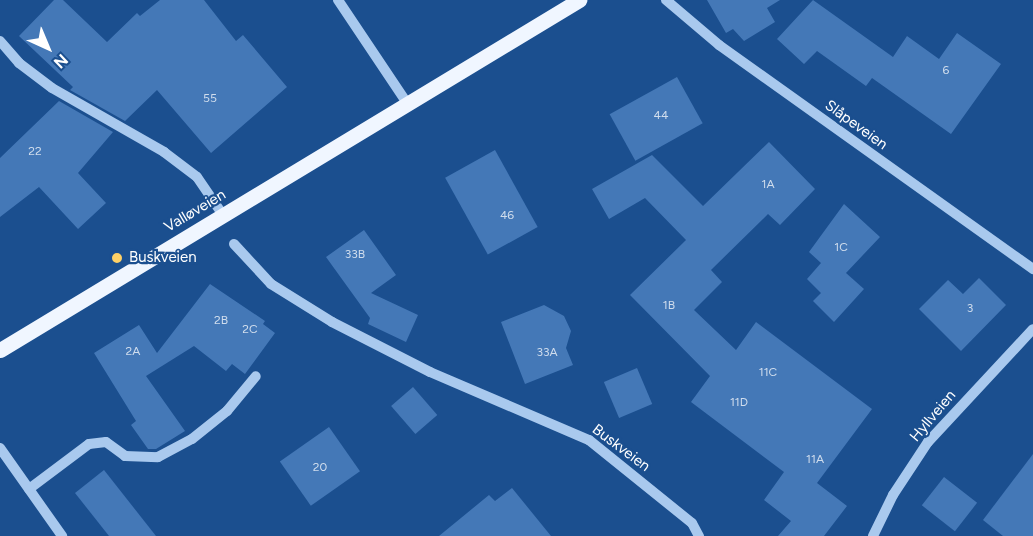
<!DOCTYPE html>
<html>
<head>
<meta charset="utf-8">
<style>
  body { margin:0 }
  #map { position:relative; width:1033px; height:536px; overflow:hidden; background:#1b4f8f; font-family:Figtree,sans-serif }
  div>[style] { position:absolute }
  .building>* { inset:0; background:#4478b7; transform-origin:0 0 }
  .minor>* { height:10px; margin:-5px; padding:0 5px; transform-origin:5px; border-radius:5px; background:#a9c9ee }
  .major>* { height:15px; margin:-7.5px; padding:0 7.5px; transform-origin:7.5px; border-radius:7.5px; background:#f0f6ff }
  .dots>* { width:16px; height:16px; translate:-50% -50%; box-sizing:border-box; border:3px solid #1b4f8f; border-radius:50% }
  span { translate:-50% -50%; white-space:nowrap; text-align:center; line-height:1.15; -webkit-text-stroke:4.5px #1b4f8f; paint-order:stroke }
  .number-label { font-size:12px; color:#d0dded }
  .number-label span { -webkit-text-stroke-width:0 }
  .street-label { font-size:15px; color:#fff }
  .poi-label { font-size:15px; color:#fff }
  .left { translate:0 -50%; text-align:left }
  .north { position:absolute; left:18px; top:18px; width:60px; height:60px; -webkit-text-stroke:4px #1b4f8f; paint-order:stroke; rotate:136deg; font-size:16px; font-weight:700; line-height:24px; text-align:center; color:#fff }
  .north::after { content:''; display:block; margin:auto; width:21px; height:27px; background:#fff; clip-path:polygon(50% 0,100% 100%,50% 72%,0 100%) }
</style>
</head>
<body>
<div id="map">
  <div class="building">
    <i style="clip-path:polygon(54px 0,63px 0,107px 42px,137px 13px,140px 16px,160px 0,204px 0,236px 41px,243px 35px,287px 87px,211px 153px,157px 90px,125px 121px,70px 90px,73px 87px,19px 36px)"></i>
    <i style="clip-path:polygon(707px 0,780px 0,767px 8px,775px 22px,744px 41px,733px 29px,726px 33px)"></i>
    <i style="clip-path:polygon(813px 0,893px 57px,907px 36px,939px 59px,957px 33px,1001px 64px,951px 134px,872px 78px,866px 86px,817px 51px,804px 64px,777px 39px)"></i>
    <i style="left:677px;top:77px;width:53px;height:77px;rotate:61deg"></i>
    <i style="clip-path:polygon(59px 101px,113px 132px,78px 173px,106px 203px,78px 229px,39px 187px,0 217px,0 158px)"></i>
    <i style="clip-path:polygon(769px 142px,815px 189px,780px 225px,768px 214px,711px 270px,722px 282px,694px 310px,736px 350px,756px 322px,872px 409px,817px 483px,847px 506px,824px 536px,778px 536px,791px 521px,764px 500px,784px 472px,691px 402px,710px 376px,630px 295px,686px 240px,645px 198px,609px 219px,592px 189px,652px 155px,703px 206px)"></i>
    <i style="left:495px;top:150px;width:88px;height:57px;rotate:61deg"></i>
    <i style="clip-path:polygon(844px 204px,880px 237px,846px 273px,864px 289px,834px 322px,813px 301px,821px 293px,807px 279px,821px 263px,809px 252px)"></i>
    <i style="clip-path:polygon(364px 230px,396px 275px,371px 293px,418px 315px,406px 342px,368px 324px,370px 318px,326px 257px)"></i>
    <i style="clip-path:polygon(979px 278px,1006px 305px,961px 351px,919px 309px,948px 280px,963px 294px)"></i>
    <i style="clip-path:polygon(210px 284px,265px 321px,263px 324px,275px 333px,245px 374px,232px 364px,226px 371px,194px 346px,146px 376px,185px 431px,156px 449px,148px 449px,131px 425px,136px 421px,94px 353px,139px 325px,157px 353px)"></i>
    <i style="clip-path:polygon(544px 305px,564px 316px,571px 331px,566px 348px,573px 365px,525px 384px,501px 322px)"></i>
    <i style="left:637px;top:368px;width:39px;height:36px;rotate:67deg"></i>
    <i style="left:413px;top:387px;width:37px;height:29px;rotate:49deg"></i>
    <i style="left:329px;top:427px;width:54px;height:60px;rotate:55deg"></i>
    <i style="clip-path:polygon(1033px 454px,1033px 536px,1003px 536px,983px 520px)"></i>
    <i style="clip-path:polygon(104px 470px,156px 536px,109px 536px,75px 493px)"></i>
    <i style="left:944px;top:477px;width:42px;height:36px;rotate:38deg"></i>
    <i style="clip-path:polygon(512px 488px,551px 536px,439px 536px,489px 495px,495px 501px)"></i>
  </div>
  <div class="minor">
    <i style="left:338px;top:0;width:124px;rotate:56.2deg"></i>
    <i style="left:666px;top:0;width:70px;rotate:40.3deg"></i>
    <i style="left:719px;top:45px;width:386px;rotate:35.5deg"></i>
    <i style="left:0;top:41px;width:29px;rotate:49deg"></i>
    <i style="left:19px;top:63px;width:41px;rotate:37.1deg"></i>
    <i style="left:52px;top:88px;width:129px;rotate:29.7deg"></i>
    <i style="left:164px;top:152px;width:41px;rotate:37.1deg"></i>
    <i style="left:197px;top:177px;width:46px;rotate:55.6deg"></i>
    <i style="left:234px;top:244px;width:54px;rotate:47.2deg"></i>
    <i style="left:271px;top:284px;width:72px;rotate:31.9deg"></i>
    <i style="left:332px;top:322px;width:110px;rotate:27deg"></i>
    <i style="left:430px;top:372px;width:173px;rotate:23.2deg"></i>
    <i style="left:589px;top:440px;width:132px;rotate:38.9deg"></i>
    <i style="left:692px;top:523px;width:15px;rotate:62deg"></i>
    <i style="left:0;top:448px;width:108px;rotate:54.8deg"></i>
    <i style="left:29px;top:489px;width:75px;rotate:-36.9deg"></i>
    <i style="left:89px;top:444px;width:17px;rotate:-7deg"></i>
    <i style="left:106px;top:442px;width:24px;rotate:36deg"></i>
    <i style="left:125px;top:456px;width:33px;rotate:2deg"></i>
    <i style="left:158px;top:457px;width:38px;rotate:-28deg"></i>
    <i style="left:192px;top:439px;width:45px;rotate:-38.7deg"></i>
    <i style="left:227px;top:411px;width:45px;rotate:-50.4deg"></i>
    <i style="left:873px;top:536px;width:46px;rotate:-64deg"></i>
    <i style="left:893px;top:495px;width:64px;rotate:-56.6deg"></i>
    <i style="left:928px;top:442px;width:154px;rotate:-47.1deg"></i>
  </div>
  <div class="major">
    <i style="left:0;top:350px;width:677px;rotate:-31.15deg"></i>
  </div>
  <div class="dots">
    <i style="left:117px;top:258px;background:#ffd166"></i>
  </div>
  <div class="number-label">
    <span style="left:946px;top:71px">6</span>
    <span style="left:210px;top:99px">55</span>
    <span style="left:661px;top:116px">44</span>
    <span style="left:35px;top:152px">22</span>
    <span style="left:768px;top:185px">1A</span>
    <span style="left:507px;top:216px">46</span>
    <span style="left:841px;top:248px">1C</span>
    <span style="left:355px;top:255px">33B</span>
    <span style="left:669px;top:306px">1B</span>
    <span style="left:970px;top:309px">3</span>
    <span style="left:221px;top:321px">2B</span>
    <span style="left:250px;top:330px">2C</span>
    <span style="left:133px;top:352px">2A</span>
    <span style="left:547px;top:353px">33A</span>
    <span style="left:768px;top:373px">11C</span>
    <span style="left:739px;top:403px">11D</span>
    <span style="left:815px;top:460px">11A</span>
    <span style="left:320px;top:468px">20</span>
  </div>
  <div class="street-label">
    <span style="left:856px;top:125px;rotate:36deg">Slåpeveien</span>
    <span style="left:195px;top:211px;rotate:-31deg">Valløveien</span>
    <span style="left:933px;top:416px;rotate:-50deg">Hyllveien</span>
    <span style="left:621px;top:448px;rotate:37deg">Buskveien</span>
  </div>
  <div class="poi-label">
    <span class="left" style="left:129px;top:258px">Buskveien</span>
  </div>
  <div class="north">N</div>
</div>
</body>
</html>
